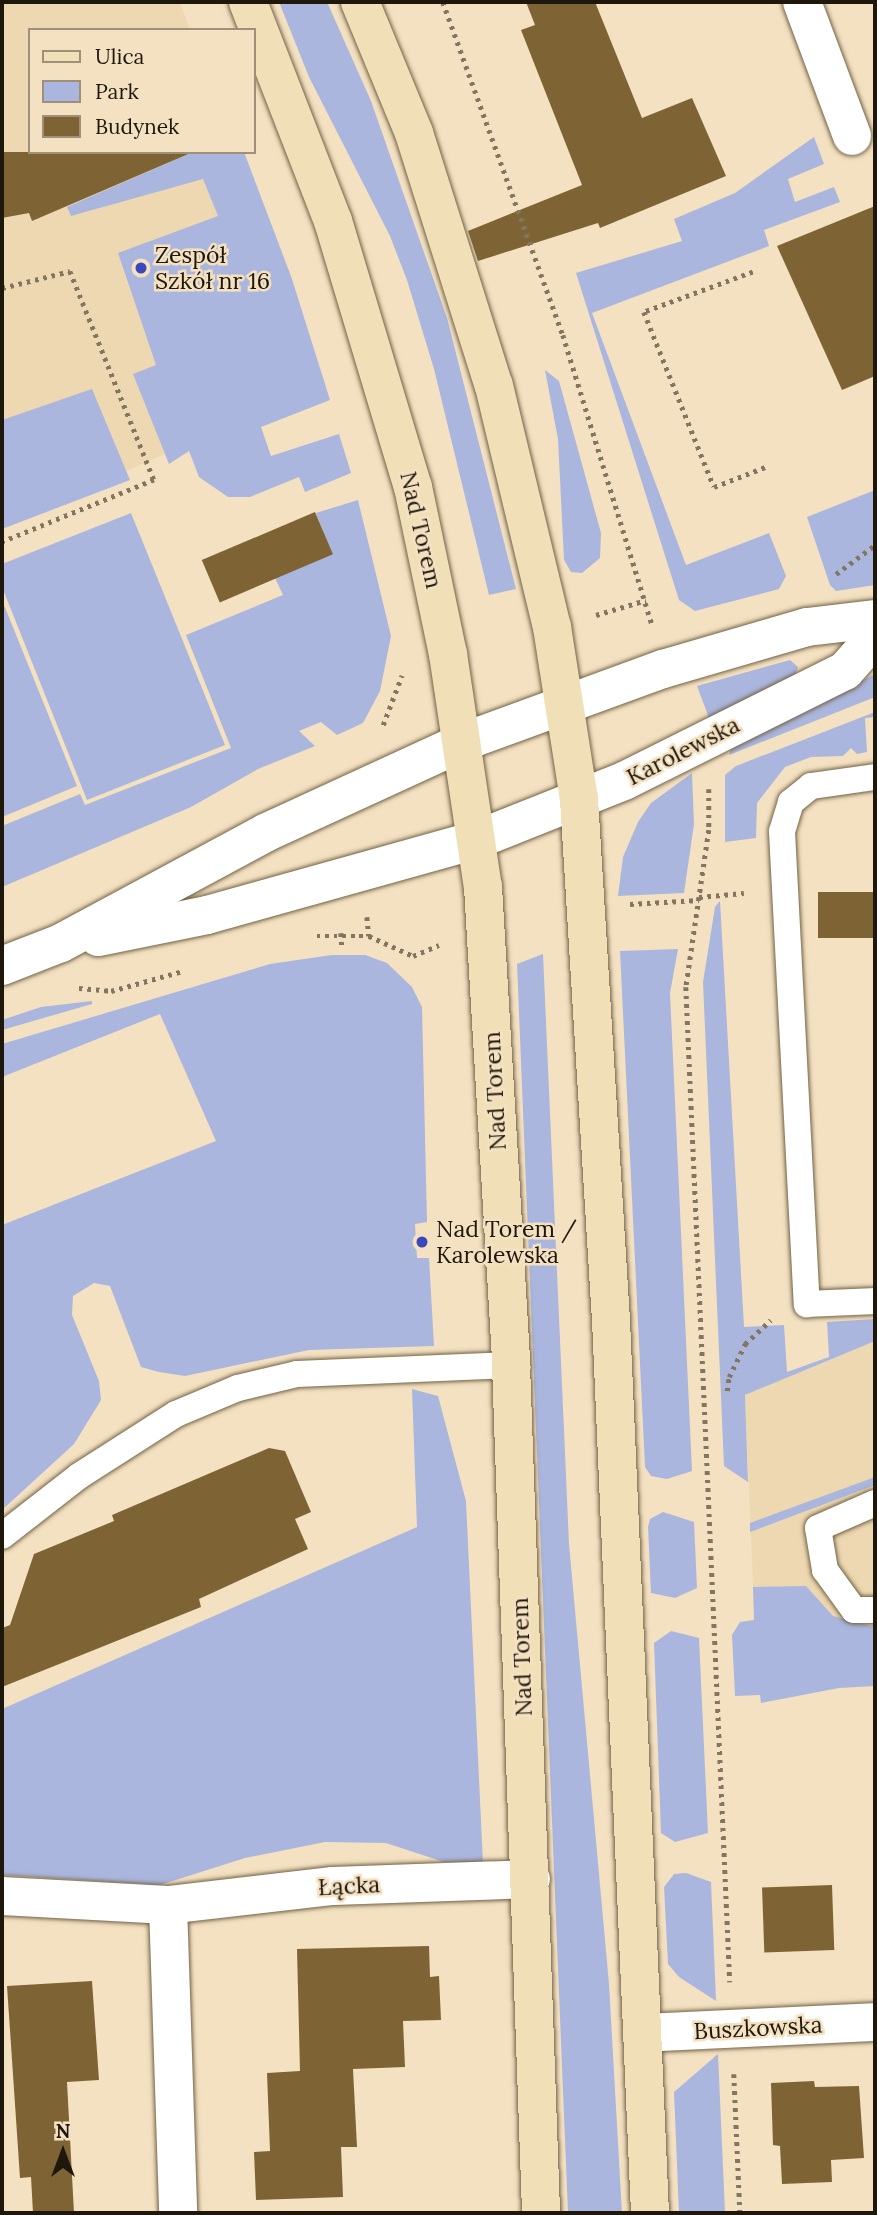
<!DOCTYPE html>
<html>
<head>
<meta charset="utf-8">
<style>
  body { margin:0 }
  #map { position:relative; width:877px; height:2215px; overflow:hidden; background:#f4e1c1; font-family:Lora,serif }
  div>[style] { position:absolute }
  .built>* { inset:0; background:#eed8b1 }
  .green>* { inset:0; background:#aab6dd }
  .building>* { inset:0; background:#7e6435; transform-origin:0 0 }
  .path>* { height:4.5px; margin-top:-2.25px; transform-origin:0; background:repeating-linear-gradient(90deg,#827661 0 3.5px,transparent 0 8.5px) }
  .roads { filter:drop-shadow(0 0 2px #726246) drop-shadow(0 0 2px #726246) }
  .service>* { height:26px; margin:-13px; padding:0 13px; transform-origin:13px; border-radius:13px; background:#fff }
  .minor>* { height:38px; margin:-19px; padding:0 19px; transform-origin:19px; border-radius:19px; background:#fff }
  .secondary>* { height:38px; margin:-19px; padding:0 19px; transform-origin:19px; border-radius:19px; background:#f1e0b7 }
  .dots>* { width:19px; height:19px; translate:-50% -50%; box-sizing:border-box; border:4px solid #f4e1c1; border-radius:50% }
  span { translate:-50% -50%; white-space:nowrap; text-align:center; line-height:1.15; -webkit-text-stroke:5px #f4e1c1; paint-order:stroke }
  .poi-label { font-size:23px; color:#1e170c }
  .left { translate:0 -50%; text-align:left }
  .street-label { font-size:23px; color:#1e170c }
  .frame { position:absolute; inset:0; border:4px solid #1e170c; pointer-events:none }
  .legend { position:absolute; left:28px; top:28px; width:228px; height:126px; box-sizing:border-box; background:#f4e1c1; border:2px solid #9e9079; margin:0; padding:9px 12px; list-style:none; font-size:21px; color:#1e170c }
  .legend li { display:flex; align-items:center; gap:14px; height:35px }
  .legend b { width:35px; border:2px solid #9e9079 }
  .north { position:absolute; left:28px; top:2117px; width:70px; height:70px; -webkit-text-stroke:5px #f4e1c1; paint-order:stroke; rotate:0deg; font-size:19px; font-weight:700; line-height:28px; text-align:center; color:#1e170c }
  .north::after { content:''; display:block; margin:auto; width:24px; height:32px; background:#1e170c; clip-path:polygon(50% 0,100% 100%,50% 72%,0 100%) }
</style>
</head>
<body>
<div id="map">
  <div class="built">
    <i style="clip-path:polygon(2px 2px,180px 2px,190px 30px,30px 30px,30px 152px,237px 152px,325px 383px,2px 526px)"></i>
    <i style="clip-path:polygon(875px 1341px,875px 1649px,757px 1678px,745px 1395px)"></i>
  </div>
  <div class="green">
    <i style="clip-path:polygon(279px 2px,327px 2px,371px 101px,447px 318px,516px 589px,489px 595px,434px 369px,407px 280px,390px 236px,309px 77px)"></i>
    <i style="clip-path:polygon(814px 137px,824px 164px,788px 179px,795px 202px,834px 187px,840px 202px,764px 230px,769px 246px,592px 313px,686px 565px,769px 533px,786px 576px,779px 589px,695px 611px,679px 600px,576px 273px,682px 241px,674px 219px,735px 193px)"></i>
    <i style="clip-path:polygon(193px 152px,244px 152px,292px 279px,330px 400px,261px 427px,271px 456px,339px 434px,351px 473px,305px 492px,299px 477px,250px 497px,228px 497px,199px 477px,189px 451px,169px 464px,133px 374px,156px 365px,118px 253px,218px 216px,203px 179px,71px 216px,67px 207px)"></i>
    <i style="clip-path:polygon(545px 370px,559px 381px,601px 533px,600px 558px,582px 573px,571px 572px,564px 560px,558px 439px)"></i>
    <i style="clip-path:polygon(92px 389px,130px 480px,2px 529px,2px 420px)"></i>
    <i style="clip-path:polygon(875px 490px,875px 585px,836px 591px,830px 585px,807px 517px)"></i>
    <i style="clip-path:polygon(358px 500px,391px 636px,380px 691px,363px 723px,337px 735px,321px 722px,299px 731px,315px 746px,258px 769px,191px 807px,2px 887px,2px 826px,80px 794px,85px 805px,231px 748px,186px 635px,283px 595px,275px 578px,332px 554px,316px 513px)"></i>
    <i style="clip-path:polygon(131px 513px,225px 745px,87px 800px,2px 587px,2px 564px)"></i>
    <i style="clip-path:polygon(2px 600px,77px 786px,2px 817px)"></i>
    <i style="clip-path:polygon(790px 660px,798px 667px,795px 676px,709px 718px,697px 686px)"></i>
    <i style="clip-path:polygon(875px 674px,875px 697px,729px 755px,731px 749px)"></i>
    <i style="clip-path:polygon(875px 712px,875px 717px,865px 718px,867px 752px,857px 754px,851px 748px,843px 756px,811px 757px,785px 767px,757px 803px,756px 838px,725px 842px,725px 775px,736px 766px)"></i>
    <i style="clip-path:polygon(692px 773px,694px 824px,684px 893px,618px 896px,623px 857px,638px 822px,651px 803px)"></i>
    <i style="clip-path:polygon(720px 901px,744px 1327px,784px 1325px,787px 1372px,829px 1357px,827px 1322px,875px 1319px,875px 1341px,745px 1395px,748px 1482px,724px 1466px,703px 982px,715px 907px)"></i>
    <i style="clip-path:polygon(678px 949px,670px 993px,692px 1471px,667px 1479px,651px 1476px,645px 1467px,620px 951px)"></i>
    <i style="clip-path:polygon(543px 954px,569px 1544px,609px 1984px,622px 2213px,568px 2213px,517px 964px)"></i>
    <i style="clip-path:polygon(332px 955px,365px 955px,387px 963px,412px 987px,422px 1007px,427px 1222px,415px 1224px,417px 1258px,429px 1258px,434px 1346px,309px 1350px,185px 1376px,159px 1372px,141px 1367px,110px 1286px,94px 1283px,73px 1296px,72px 1315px,99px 1381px,101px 1400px,74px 1444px,2px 1510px,2px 1225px,216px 1141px,160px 1014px,2px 1077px,2px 1044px,270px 964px)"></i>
    <i style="clip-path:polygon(92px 1001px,92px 1004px,2px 1030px,2px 1020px,41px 1007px)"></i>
    <i style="clip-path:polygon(412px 1389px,438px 1396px,466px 1501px,483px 1864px,444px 1862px,386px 1843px,325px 1842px,245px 1858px,160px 1885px,2px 1875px,2px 1709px,417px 1527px)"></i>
    <i style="clip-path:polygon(875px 1477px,875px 1485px,750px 1532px,750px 1523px)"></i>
    <i style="clip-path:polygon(663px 1512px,694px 1522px,697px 1588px,675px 1598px,651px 1593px,648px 1527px,650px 1519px)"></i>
    <i style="clip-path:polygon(806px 1586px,833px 1616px,875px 1627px,875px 1686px,839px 1688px,761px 1703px,760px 1695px,735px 1696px,732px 1635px,740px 1622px,754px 1620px,753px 1587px)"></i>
    <i style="clip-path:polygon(671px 1631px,699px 1638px,708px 1833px,675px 1842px,661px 1833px,654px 1643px)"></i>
    <i style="clip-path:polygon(686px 1873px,711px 1882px,716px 2001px,679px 1977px,668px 1964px,664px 1887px,674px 1874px)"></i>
    <i style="clip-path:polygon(718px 2054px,725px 2213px,679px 2213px,674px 2092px)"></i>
  </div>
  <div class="building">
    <i style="clip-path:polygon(526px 2px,595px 2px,642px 118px,692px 98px,726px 176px,600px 228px,598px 223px,478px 261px,468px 231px,582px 185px,521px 30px,535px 25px)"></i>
    <i style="clip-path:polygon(2px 152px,193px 152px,32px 221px,29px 213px,2px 218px)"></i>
    <i style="clip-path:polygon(875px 206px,875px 376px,842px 390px,777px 246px)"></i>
    <i style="left:315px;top:512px;width:46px;height:123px;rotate:67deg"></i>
    <i style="left:875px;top:892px;width:46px;height:57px;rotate:90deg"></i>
    <i style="clip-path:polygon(269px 1448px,285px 1451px,311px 1512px,295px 1519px,308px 1549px,199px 1599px,201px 1607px,2px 1687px,2px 1628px,10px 1625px,34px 1554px,114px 1521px,112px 1515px)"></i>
    <i style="left:832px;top:1885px;width:65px;height:70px;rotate:88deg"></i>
    <i style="clip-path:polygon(429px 1946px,430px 1977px,439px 1976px,441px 2020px,403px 2021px,405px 2067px,353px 2069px,357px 2147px,341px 2147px,343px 2197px,256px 2200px,254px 2152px,270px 2151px,267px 2073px,300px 2071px,297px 1949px)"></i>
    <i style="clip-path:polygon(92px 1981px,99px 2080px,67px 2082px,74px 2213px,33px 2213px,31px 2177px,20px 2178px,7px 1986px)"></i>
    <i style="clip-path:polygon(814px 2081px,815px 2087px,859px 2086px,864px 2158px,831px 2160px,832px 2182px,782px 2184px,780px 2146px,773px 2145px,771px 2083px)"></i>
  </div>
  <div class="path">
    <i style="left:443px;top:2px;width:354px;rotate:70.2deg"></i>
    <i style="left:563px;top:335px;width:303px;rotate:72.9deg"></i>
    <i style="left:753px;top:272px;width:116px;rotate:159.8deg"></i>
    <i style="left:644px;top:312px;width:188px;rotate:68.2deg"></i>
    <i style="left:714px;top:487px;width:58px;rotate:-21.3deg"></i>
    <i style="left:2px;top:288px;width:70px;rotate:-14deg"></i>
    <i style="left:70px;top:271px;width:225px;rotate:68.1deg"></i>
    <i style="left:154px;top:480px;width:164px;rotate:157.8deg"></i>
    <i style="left:836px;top:574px;width:49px;rotate:-36.6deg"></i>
    <i style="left:596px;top:615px;width:52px;rotate:-16.7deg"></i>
    <i style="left:383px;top:725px;width:53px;rotate:-69.2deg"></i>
    <i style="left:709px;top:789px;width:41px;rotate:90deg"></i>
    <i style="left:709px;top:830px;width:159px;rotate:98.3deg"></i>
    <i style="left:686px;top:987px;width:996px;rotate:87.47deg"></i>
    <i style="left:699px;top:897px;width:45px;rotate:-5.1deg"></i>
    <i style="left:630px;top:904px;width:69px;rotate:-3.3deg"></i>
    <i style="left:367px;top:917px;width:19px;rotate:84deg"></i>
    <i style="left:369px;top:936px;width:48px;rotate:24.4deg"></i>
    <i style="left:413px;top:956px;width:28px;rotate:-23deg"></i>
    <i style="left:341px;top:933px;width:16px;rotate:86deg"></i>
    <i style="left:317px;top:936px;width:52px"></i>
    <i style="left:79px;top:988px;width:32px;rotate:5deg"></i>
    <i style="left:111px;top:991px;width:75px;rotate:-15.5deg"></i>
    <i style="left:727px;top:1391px;width:14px;rotate:-82deg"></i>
    <i style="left:729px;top:1377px;width:37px;rotate:-64deg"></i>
    <i style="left:745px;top:1344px;width:35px;rotate:-43deg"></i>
    <i style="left:734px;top:2074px;width:139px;rotate:87.5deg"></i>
  </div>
  <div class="roads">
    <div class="service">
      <i style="left:875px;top:777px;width:65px;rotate:172deg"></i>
      <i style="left:811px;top:786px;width:26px;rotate:141deg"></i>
      <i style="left:791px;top:802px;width:31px;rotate:107deg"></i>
      <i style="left:782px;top:832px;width:473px;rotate:87deg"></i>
      <i style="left:807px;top:1304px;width:68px;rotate:-2.5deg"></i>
      <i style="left:875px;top:1503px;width:62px;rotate:156.3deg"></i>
      <i style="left:818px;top:1528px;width:43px;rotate:80.5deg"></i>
      <i style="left:825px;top:1570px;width:49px;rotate:54.1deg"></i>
      <i style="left:854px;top:1610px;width:21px"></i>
      <i style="left:2px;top:1536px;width:98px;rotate:-37.9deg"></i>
      <i style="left:79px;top:1476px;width:115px;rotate:-32.6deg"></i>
      <i style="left:176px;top:1414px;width:67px;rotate:-22.8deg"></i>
      <i style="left:238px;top:1388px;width:61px;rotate:-13.3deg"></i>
      <i style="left:297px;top:1374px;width:214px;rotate:-2.4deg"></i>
    </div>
    <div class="minor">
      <i style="left:802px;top:2px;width:143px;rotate:69.5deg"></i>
      <i style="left:98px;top:937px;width:111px;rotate:-11.4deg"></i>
      <i style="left:207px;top:915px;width:279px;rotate:-15.6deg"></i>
      <i style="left:476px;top:840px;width:159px;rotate:-21.7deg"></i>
      <i style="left:624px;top:781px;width:247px;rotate:-26.5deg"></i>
      <i style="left:845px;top:671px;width:45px;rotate:-48.6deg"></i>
      <i style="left:2px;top:966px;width:63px;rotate:-21.3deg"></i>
      <i style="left:61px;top:943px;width:232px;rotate:-28.3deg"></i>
      <i style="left:265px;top:833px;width:218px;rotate:-24.7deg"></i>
      <i style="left:463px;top:742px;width:213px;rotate:-20.1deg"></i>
      <i style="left:663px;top:669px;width:150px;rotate:-16.3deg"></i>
      <i style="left:807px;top:627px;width:68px;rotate:-6.7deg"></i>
      <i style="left:2px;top:1896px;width:166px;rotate:3.1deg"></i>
      <i style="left:168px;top:1905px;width:166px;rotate:-6.6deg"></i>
      <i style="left:333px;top:1886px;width:198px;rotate:-2deg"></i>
      <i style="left:168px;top:1905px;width:308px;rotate:88.1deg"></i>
      <i style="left:642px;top:2033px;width:233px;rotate:-2.7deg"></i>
    </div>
    <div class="secondary">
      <i style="left:248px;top:2px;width:235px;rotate:68.8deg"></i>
      <i style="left:333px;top:221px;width:278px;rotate:73.3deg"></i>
      <i style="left:413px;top:487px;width:171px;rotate:78.2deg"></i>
      <i style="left:448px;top:654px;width:236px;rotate:81.5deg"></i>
      <i style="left:483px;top:887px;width:479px;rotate:86.6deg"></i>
      <i style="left:511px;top:1365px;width:849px;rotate:87.97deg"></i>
      <i style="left:360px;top:2px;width:142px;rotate:67.6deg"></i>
      <i style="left:414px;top:133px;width:265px;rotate:72.5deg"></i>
      <i style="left:494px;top:386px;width:248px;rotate:76.5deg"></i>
      <i style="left:552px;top:627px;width:174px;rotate:81.1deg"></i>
      <i style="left:579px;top:799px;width:522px;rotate:86.49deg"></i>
      <i style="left:611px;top:1320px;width:894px;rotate:87.5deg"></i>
    </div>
  </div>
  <div class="dots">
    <i style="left:141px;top:268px;background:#3a48bb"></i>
    <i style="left:422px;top:1242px;background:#3a48bb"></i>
  </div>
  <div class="poi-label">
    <span class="left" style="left:155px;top:268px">Zespół<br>Szkół nr 16</span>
    <span class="left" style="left:436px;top:1242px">Nad Torem /<br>Karolewska</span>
  </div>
  <div class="street-label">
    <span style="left:421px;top:530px;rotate:77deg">Nad Torem</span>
    <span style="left:683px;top:751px;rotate:-27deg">Karolewska</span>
    <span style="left:495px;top:1091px;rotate:-93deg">Nad Torem</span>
    <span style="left:522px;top:1657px;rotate:-92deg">Nad Torem</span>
    <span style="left:349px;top:1886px;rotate:-3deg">Łącka</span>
    <span style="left:758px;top:2028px;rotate:-3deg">Buszkowska</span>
  </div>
  <div class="frame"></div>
  <ul class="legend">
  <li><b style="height:9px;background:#f1e0b7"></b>Ulica</li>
  <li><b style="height:19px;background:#aab6dd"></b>Park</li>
  <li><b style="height:19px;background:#7e6435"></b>Budynek</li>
  </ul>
  <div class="north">N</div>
</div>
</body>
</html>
